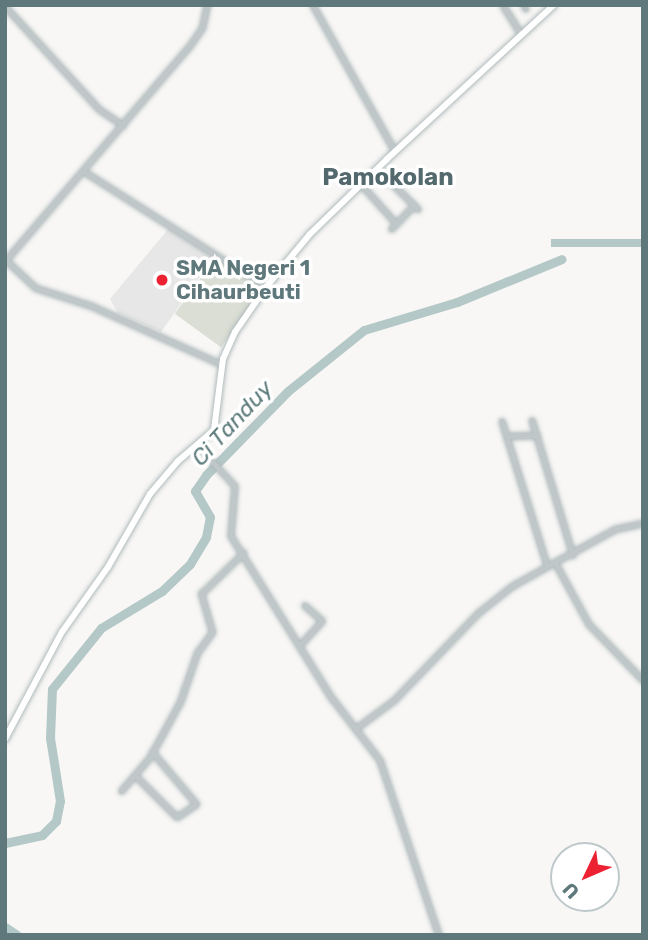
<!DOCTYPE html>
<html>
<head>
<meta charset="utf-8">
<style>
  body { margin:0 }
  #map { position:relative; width:648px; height:940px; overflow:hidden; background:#f8f7f5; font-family:Rubik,sans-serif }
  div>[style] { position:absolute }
  .built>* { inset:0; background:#e6e7e6 }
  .green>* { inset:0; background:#daded4; transform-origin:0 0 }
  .water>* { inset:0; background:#b4c8c7; transform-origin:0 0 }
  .river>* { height:9px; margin:-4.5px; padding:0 4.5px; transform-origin:4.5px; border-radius:4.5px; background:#b4c8c7 }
  .roads { filter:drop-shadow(0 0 2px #b1bbbd) drop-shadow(0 0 2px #b1bbbd) }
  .minor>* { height:4.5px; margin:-2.25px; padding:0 2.25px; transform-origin:2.25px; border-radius:2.25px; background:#bfc7c8 }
  .secondary>* { height:6px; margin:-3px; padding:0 3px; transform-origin:3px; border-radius:3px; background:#fff }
  .dots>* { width:19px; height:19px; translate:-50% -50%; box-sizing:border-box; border:4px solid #fff; border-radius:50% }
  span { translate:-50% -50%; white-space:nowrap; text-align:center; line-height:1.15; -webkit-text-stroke:7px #fff; paint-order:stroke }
  .poi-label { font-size:21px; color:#5e787c; font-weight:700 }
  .left { translate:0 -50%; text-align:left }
  .water-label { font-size:23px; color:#5d7c7b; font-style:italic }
  .quarter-label { font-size:24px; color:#54696d; font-weight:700 }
  .frame { position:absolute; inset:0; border:7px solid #5e787c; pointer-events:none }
  .north { position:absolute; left:550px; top:842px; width:70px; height:70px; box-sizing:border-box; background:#fff; border:2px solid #bfc9cb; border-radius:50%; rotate:226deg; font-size:19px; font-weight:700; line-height:28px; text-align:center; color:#5e787c }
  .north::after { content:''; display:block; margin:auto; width:24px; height:32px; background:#ec2131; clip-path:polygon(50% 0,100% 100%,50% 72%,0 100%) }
</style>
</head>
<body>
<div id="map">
  <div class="built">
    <i style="clip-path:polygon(169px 228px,215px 256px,161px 332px,118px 313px,110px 299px)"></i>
  </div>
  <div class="green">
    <i style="left:216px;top:257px;width:57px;height:70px;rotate:36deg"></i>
  </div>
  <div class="water">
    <i style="left:643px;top:239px;width:8px;height:92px;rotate:90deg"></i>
  </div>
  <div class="river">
    <i style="left:5px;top:843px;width:38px;rotate:-12deg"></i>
    <i style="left:42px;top:835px;width:20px;rotate:-45deg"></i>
    <i style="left:56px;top:821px;width:20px;rotate:-79deg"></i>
    <i style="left:60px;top:801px;width:64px;rotate:-99deg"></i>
    <i style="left:50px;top:738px;width:49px;rotate:-87.7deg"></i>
    <i style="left:52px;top:689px;width:78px;rotate:-51.2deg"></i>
    <i style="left:101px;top:628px;width:71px;rotate:-31.2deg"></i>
    <i style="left:162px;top:591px;width:39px;rotate:-44deg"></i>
    <i style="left:190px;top:564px;width:31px;rotate:-59deg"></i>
    <i style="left:206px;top:537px;width:20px;rotate:-79deg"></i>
    <i style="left:210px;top:517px;width:30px;rotate:-120deg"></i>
    <i style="left:195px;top:491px;width:19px;rotate:-55deg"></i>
    <i style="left:206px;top:475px;width:117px;rotate:-45.7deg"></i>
    <i style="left:288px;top:391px;width:97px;rotate:-38.8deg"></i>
    <i style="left:364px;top:330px;width:97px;rotate:-16.8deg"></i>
    <i style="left:457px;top:302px;width:113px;rotate:-22.3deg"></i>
    <i style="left:5px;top:927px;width:14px;rotate:34deg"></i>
  </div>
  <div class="roads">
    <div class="minor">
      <i style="left:313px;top:5px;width:167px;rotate:60.7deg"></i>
      <i style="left:503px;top:5px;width:34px;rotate:58deg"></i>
      <i style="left:524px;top:5px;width:4px;rotate:63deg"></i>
      <i style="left:5px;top:6px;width:139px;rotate:47.6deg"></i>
      <i style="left:99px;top:109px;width:29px;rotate:34deg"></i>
      <i style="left:377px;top:168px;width:58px;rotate:45deg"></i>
      <i style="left:85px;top:172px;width:214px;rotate:32.4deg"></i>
      <i style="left:361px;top:184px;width:51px;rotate:48.2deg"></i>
      <i style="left:391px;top:229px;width:33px;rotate:-46deg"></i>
      <i style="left:5px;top:259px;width:42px;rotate:43.1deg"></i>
      <i style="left:36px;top:288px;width:59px;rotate:17.8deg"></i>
      <i style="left:92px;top:306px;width:141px;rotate:24.2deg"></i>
      <i style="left:6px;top:260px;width:279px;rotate:-49.4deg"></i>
      <i style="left:188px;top:48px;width:24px;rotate:-55deg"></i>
      <i style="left:202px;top:28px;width:24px;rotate:-78deg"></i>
      <i style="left:532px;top:420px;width:141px;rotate:73.1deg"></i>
      <i style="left:502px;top:421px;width:151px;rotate:72.6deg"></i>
      <i style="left:506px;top:436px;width:31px;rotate:-2deg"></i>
      <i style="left:198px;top:446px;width:54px;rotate:47.2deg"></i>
      <i style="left:235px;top:486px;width:50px;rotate:94.6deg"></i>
      <i style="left:231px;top:536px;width:191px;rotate:58.1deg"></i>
      <i style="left:332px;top:698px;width:78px;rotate:52.3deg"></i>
      <i style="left:380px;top:760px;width:185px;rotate:71.4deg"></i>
      <i style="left:555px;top:562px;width:68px;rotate:-28.8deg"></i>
      <i style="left:615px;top:529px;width:29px;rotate:-12deg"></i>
      <i style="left:301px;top:644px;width:31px;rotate:-48deg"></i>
      <i style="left:322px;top:621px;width:23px;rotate:-139deg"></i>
      <i style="left:355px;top:729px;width:49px;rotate:-36.6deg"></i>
      <i style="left:394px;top:700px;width:121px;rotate:-46deg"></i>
      <i style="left:478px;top:613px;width:43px;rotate:-38.5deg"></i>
      <i style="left:512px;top:586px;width:49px;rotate:-29.2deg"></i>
      <i style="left:555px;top:562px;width:71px;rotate:61.3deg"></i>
      <i style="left:589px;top:624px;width:78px;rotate:46deg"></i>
      <i style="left:136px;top:776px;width:58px;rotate:45deg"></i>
      <i style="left:177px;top:817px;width:23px;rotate:-34deg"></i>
      <i style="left:196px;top:804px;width:68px;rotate:-130.2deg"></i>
      <i style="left:121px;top:791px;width:45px;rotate:-49.5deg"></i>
      <i style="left:150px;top:757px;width:63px;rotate:-61.4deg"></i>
      <i style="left:180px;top:702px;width:52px;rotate:-70.9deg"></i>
      <i style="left:197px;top:653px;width:26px;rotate:-54deg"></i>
      <i style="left:212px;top:632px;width:40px;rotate:-106deg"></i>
      <i style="left:201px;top:594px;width:59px;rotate:-44.3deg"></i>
    </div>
    <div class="secondary">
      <i style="left:5px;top:739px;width:121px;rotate:-62deg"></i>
      <i style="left:62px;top:632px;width:80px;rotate:-54.7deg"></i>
      <i style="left:108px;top:567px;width:84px;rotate:-60.1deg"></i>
      <i style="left:150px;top:494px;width:43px;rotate:-49.7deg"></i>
      <i style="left:178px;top:461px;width:48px;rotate:-40.7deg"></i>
      <i style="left:214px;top:430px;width:72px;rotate:-82.8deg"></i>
      <i style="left:223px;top:359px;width:30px;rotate:-66deg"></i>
      <i style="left:235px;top:332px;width:55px;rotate:-55.4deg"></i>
      <i style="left:266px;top:287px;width:69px;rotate:-50.3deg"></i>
      <i style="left:310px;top:234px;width:107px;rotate:-44.2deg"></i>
      <i style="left:387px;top:159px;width:227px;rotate:-42.7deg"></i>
    </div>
  </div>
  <div class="dots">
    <i style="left:162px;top:280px;background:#ec2131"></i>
  </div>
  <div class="poi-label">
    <span class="left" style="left:176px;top:280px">SMA Negeri 1<br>Cihaurbeuti</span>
  </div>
  <div class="water-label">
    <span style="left:232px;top:423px;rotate:-47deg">Ci Tanduy</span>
  </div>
  <div class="quarter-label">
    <span style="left:388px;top:178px">Pamokolan</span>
  </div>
  <div class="frame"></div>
  <div class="north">U</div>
</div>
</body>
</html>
